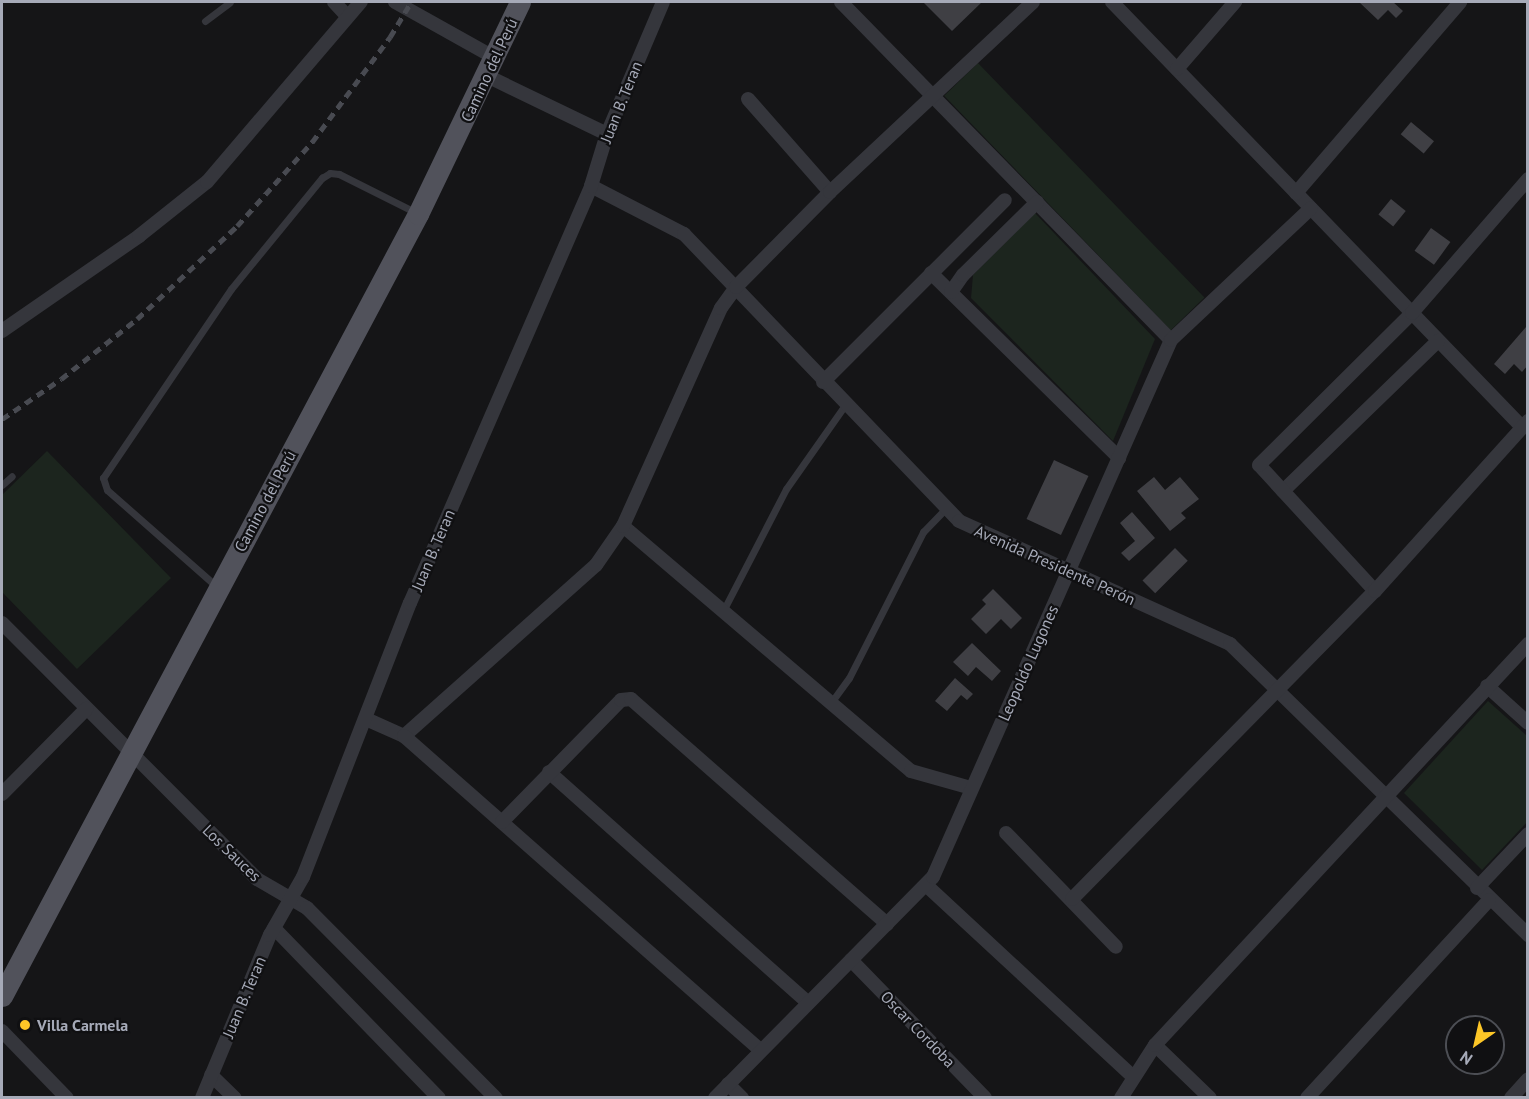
<!DOCTYPE html>
<html>
<head>
<meta charset="utf-8">
<style>
  body { margin:0 }
  #map { position:relative; width:1529px; height:1099px; overflow:hidden; background:#151517; font-family:"PT Sans",sans-serif }
  div>[style] { position:absolute }
  .green>* { inset:0; background:#1c251e; transform-origin:0 0 }
  .building>* { inset:0; background:#3f3f44; transform-origin:0 0 }
  .service>* { height:7px; margin:-3.5px; padding:0 3.5px; transform-origin:3.5px; border-radius:3.5px; background:#35363c }
  .minor>* { height:14px; margin:-7px; padding:0 7px; transform-origin:7px; border-radius:7px; background:#35363c }
  .primary>* { height:21px; margin:-10.5px; padding:0 10.5px; transform-origin:10.5px; border-radius:10.5px; background:#51525b }
  .rail>* { height:4.5px; margin-top:-2.25px; transform-origin:0; background:repeating-linear-gradient(90deg,#484a51 0 8px,transparent 0 14px) }
  .dots>* { width:16px; height:16px; translate:-50% -50%; box-sizing:border-box; border:3px solid #101012; border-radius:50% }
  span { translate:-50% -50%; white-space:nowrap; text-align:center; line-height:1.15; -webkit-text-stroke:4.5px #101012; paint-order:stroke }
  .street-label { font-size:16px; color:#a6aab8 }
  .poi-label { font-size:16px; color:#a6aab8; font-weight:700 }
  .left { translate:0 -50%; text-align:left }
  .frame { position:absolute; inset:0; border:3px solid #a6aab8; pointer-events:none }
  .north { position:absolute; left:1445px; top:1015px; width:60px; height:60px; box-sizing:border-box; background:#101012; border:2px solid #4c4e54; border-radius:50%; rotate:214deg; font-size:16px; font-weight:700; line-height:24px; text-align:center; color:#a6aab8 }
  .north::after { content:''; display:block; margin:auto; width:21px; height:27px; background:#fdc627; clip-path:polygon(50% 0,100% 100%,50% 72%,0 100%) }
</style>
</head>
<body>
<div id="map">
  <div class="green">
    <i style="left:978px;top:63px;width:326px;height:47px;rotate:46deg"></i>
    <i style="clip-path:polygon(1035px 213px,1155px 339px,1113px 441px,971px 298px,973px 275px)"></i>
    <i style="clip-path:polygon(47px 451px,171px 578px,77px 669px,2px 592px,2px 495px)"></i>
    <i style="clip-path:polygon(1488px 701px,1527px 736px,1528px 821px,1482px 870px,1404px 793px)"></i>
  </div>
  <div class="building">
    <i style="clip-path:polygon(923px 2px,982px 2px,952px 31px)"></i>
    <i style="clip-path:polygon(1359px 2px,1393px 2px,1403px 11px,1396px 18px,1388px 10px,1378px 20px)"></i>
    <i style="left:1411px;top:122px;width:30px;height:16px;rotate:40deg"></i>
    <i style="left:1391px;top:199px;width:19px;height:20px;rotate:39deg"></i>
    <i style="left:1431px;top:228px;width:24px;height:28px;rotate:36deg"></i>
    <i style="clip-path:polygon(1526px 327px,1528px 365px,1522px 372px,1514px 364px,1505px 374px,1494px 364px)"></i>
    <i style="left:1054px;top:460px;width:38px;height:65px;rotate:25deg"></i>
    <i style="clip-path:polygon(1154px 477px,1165px 490px,1180px 477px,1199px 499px,1181px 513px,1186px 518px,1170px 531px,1137px 491px)"></i>
    <i style="clip-path:polygon(1132px 512px,1155px 538px,1129px 561px,1121px 553px,1135px 541px,1120px 523px)"></i>
    <i style="left:1175px;top:548px;width:18px;height:46px;rotate:45deg"></i>
    <i style="clip-path:polygon(993px 589px,1022px 618px,1011px 629px,1001px 619px,986px 634px,971px 619px,986px 604px,982px 600px)"></i>
    <i style="clip-path:polygon(972px 643px,1001px 671px,992px 681px,976px 667px,968px 676px,953px 662px)"></i>
    <i style="clip-path:polygon(955px 678px,973px 694px,967px 700px,961px 695px,947px 711px,935px 701px)"></i>
  </div>
  <div class="service">
    <i style="left:205px;top:21px;width:31px;rotate:-37deg"></i>
    <i style="left:2px;top:485px;width:13px;rotate:-42deg"></i>
    <i style="left:216px;top:586px;width:145px;rotate:-138.6deg"></i>
    <i style="left:107px;top:490px;width:13px;rotate:-108deg"></i>
    <i style="left:103px;top:478px;width:228px;rotate:-55.9deg"></i>
    <i style="left:231px;top:289px;width:144px;rotate:-50.7deg"></i>
    <i style="left:322px;top:178px;width:9px;rotate:-32deg"></i>
    <i style="left:330px;top:173px;width:9px;rotate:6deg"></i>
    <i style="left:339px;top:174px;width:85px;rotate:26.6deg"></i>
    <i style="left:723px;top:611px;width:137px;rotate:-62.7deg"></i>
    <i style="left:786px;top:489px;width:103px;rotate:-54.9deg"></i>
    <i style="left:830px;top:704px;width:32px;rotate:-54deg"></i>
    <i style="left:849px;top:678px;width:164px;rotate:-63.1deg"></i>
    <i style="left:923px;top:532px;width:32px;rotate:-46deg"></i>
  </div>
  <div class="minor">
    <i style="left:334px;top:2px;width:19px;rotate:47deg"></i>
    <i style="left:395px;top:2px;width:115px;rotate:29.2deg"></i>
    <i style="left:841px;top:2px;width:472px;rotate:45.7deg"></i>
    <i style="left:1112px;top:2px;width:591px;rotate:46.03deg"></i>
    <i style="left:1177px;top:69px;width:89px;rotate:-49.1deg"></i>
    <i style="left:487px;top:76px;width:133px;rotate:25.8deg"></i>
    <i style="left:748px;top:99px;width:124px;rotate:48.6deg"></i>
    <i style="left:591px;top:186px;width:105px;rotate:27.3deg"></i>
    <i style="left:684px;top:234px;width:397px;rotate:46.2deg"></i>
    <i style="left:959px;top:521px;width:298px;rotate:24.4deg"></i>
    <i style="left:1230px;top:644px;width:417px;rotate:44.3deg"></i>
    <i style="left:1296px;top:193px;width:252px;rotate:-49.3deg"></i>
    <i style="left:931px;top:273px;width:264px;rotate:44.5deg"></i>
    <i style="left:951px;top:292px;width:21px;rotate:-55deg"></i>
    <i style="left:963px;top:275px;width:104px;rotate:-44.6deg"></i>
    <i style="left:2px;top:331px;width:167px;rotate:-34.7deg"></i>
    <i style="left:139px;top:236px;width:87px;rotate:-38.5deg"></i>
    <i style="left:207px;top:182px;width:237px;rotate:-49.5deg"></i>
    <i style="left:823px;top:382px;width:257px;rotate:-45deg"></i>
    <i style="left:1283px;top:491px;width:216px;rotate:-44.1deg"></i>
    <i style="left:623px;top:526px;width:378px;rotate:40.4deg"></i>
    <i style="left:911px;top:771px;width:62px;rotate:15.8deg"></i>
    <i style="left:1375px;top:591px;width:171px;rotate:-132.6deg"></i>
    <i style="left:1259px;top:465px;width:216px;rotate:-44.8deg"></i>
    <i style="left:1412px;top:313px;width:177px;rotate:-49.1deg"></i>
    <i style="left:2px;top:623px;width:361px;rotate:45.1deg"></i>
    <i style="left:257px;top:879px;width:58px;rotate:30.1deg"></i>
    <i style="left:307px;top:908px;width:268px;rotate:45.2deg"></i>
    <i style="left:1487px;top:686px;width:55px;rotate:42.1deg"></i>
    <i style="left:366px;top:719px;width:42px;rotate:24.1deg"></i>
    <i style="left:404px;top:736px;width:257px;rotate:-41.7deg"></i>
    <i style="left:596px;top:565px;width:47px;rotate:-55.3deg"></i>
    <i style="left:623px;top:526px;width:239px;rotate:-65.8deg"></i>
    <i style="left:721px;top:308px;width:26px;rotate:-54deg"></i>
    <i style="left:736px;top:287px;width:134px;rotate:-45.3deg"></i>
    <i style="left:830px;top:192px;width:278px;rotate:-43.1deg"></i>
    <i style="left:404px;top:736px;width:475px;rotate:41.4deg"></i>
    <i style="left:549px;top:772px;width:347px;rotate:41.7deg"></i>
    <i style="left:2px;top:794px;width:120px;rotate:-45.3deg"></i>
    <i style="left:502px;top:822px;width:170px;rotate:-45.7deg"></i>
    <i style="left:621px;top:700px;width:10px;rotate:-6deg"></i>
    <i style="left:631px;top:699px;width:341px;rotate:41.3deg"></i>
    <i style="left:1006px;top:833px;width:158px;rotate:46deg"></i>
    <i style="left:926px;top:885px;width:282px;rotate:42.8deg"></i>
    <i style="left:1477px;top:888px;width:74px;rotate:-46.6deg"></i>
    <i style="left:1072px;top:899px;width:432px;rotate:-45.5deg"></i>
    <i style="left:1375px;top:591px;width:229px;rotate:-48deg"></i>
    <i style="left:274px;top:928px;width:237px;rotate:45.9deg"></i>
    <i style="left:851px;top:960px;width:192px;rotate:45.8deg"></i>
    <i style="left:2px;top:1031px;width:93px;rotate:45.9deg"></i>
    <i style="left:1155px;top:1045px;width:76px;rotate:43.9deg"></i>
    <i style="left:211px;top:1075px;width:33px;rotate:44deg"></i>
    <i style="left:728px;top:1084px;width:20px;rotate:45deg"></i>
    <i style="left:202px;top:1098px;width:177px;rotate:-67.4deg"></i>
    <i style="left:270px;top:935px;width:67px;rotate:-60.4deg"></i>
    <i style="left:303px;top:877px;width:294px;rotate:-68.7deg"></i>
    <i style="left:410px;top:603px;width:455px;rotate:-66.5deg"></i>
    <i style="left:591px;top:186px;width:54px;rotate:-72.9deg"></i>
    <i style="left:607px;top:134px;width:143px;rotate:-67deg"></i>
    <i style="left:715px;top:1098px;width:310px;rotate:-45.4deg"></i>
    <i style="left:933px;top:877px;width:587px;rotate:-66.1deg"></i>
    <i style="left:1171px;top:340px;width:192px;rotate:-43.3deg"></i>
    <i style="left:1121px;top:1098px;width:63px;rotate:-57.3deg"></i>
    <i style="left:1155px;top:1045px;width:548px;rotate:-47.07deg"></i>
    <i style="left:1307px;top:1098px;width:269px;rotate:-47.4deg"></i>
    <i style="left:1511px;top:1098px;width:25px;rotate:-48deg"></i>
  </div>
  <div class="primary">
    <i style="left:2px;top:996px;width:886px;rotate:-61.99deg"></i>
    <i style="left:418px;top:214px;width:235px;rotate:-64.3deg"></i>
  </div>
  <div class="rail">
    <i style="left:2px;top:419px;width:71px;rotate:-34.1deg"></i>
    <i style="left:61px;top:379px;width:97px;rotate:-38.3deg"></i>
    <i style="left:137px;top:319px;width:137px;rotate:-42.9deg"></i>
    <i style="left:237px;top:226px;width:113px;rotate:-48.2deg"></i>
    <i style="left:312px;top:142px;width:131px;rotate:-53.4deg"></i>
    <i style="left:390px;top:37px;width:41px;rotate:-59deg"></i>
  </div>
  <div class="dots">
    <i style="left:25px;top:1025px;background:#fdc627"></i>
  </div>
  <div class="street-label">
    <span style="left:489px;top:70px;rotate:-65deg">Camino del Perú</span>
    <span style="left:621px;top:102px;rotate:-68deg">Juan B. Teran</span>
    <span style="left:265px;top:501px;rotate:-62deg">Camino del Perú</span>
    <span style="left:433px;top:550px;rotate:-67deg">Juan B. Teran</span>
    <span style="left:1055px;top:565px;rotate:24deg">Avenida Presidente Perón</span>
    <span style="left:1028px;top:663px;rotate:-66deg">Leopoldo Lugones</span>
    <span style="left:232px;top:853px;rotate:44deg">Los Sauces</span>
    <span style="left:244px;top:997px;rotate:-67deg">Juan B. Teran</span>
    <span style="left:918px;top:1029px;rotate:46deg">Oscar Cordoba</span>
  </div>
  <div class="poi-label">
    <span class="left" style="left:37px;top:1025px">Villa Carmela</span>
  </div>
  <div class="frame"></div>
  <div class="north">N</div>
</div>
</body>
</html>
